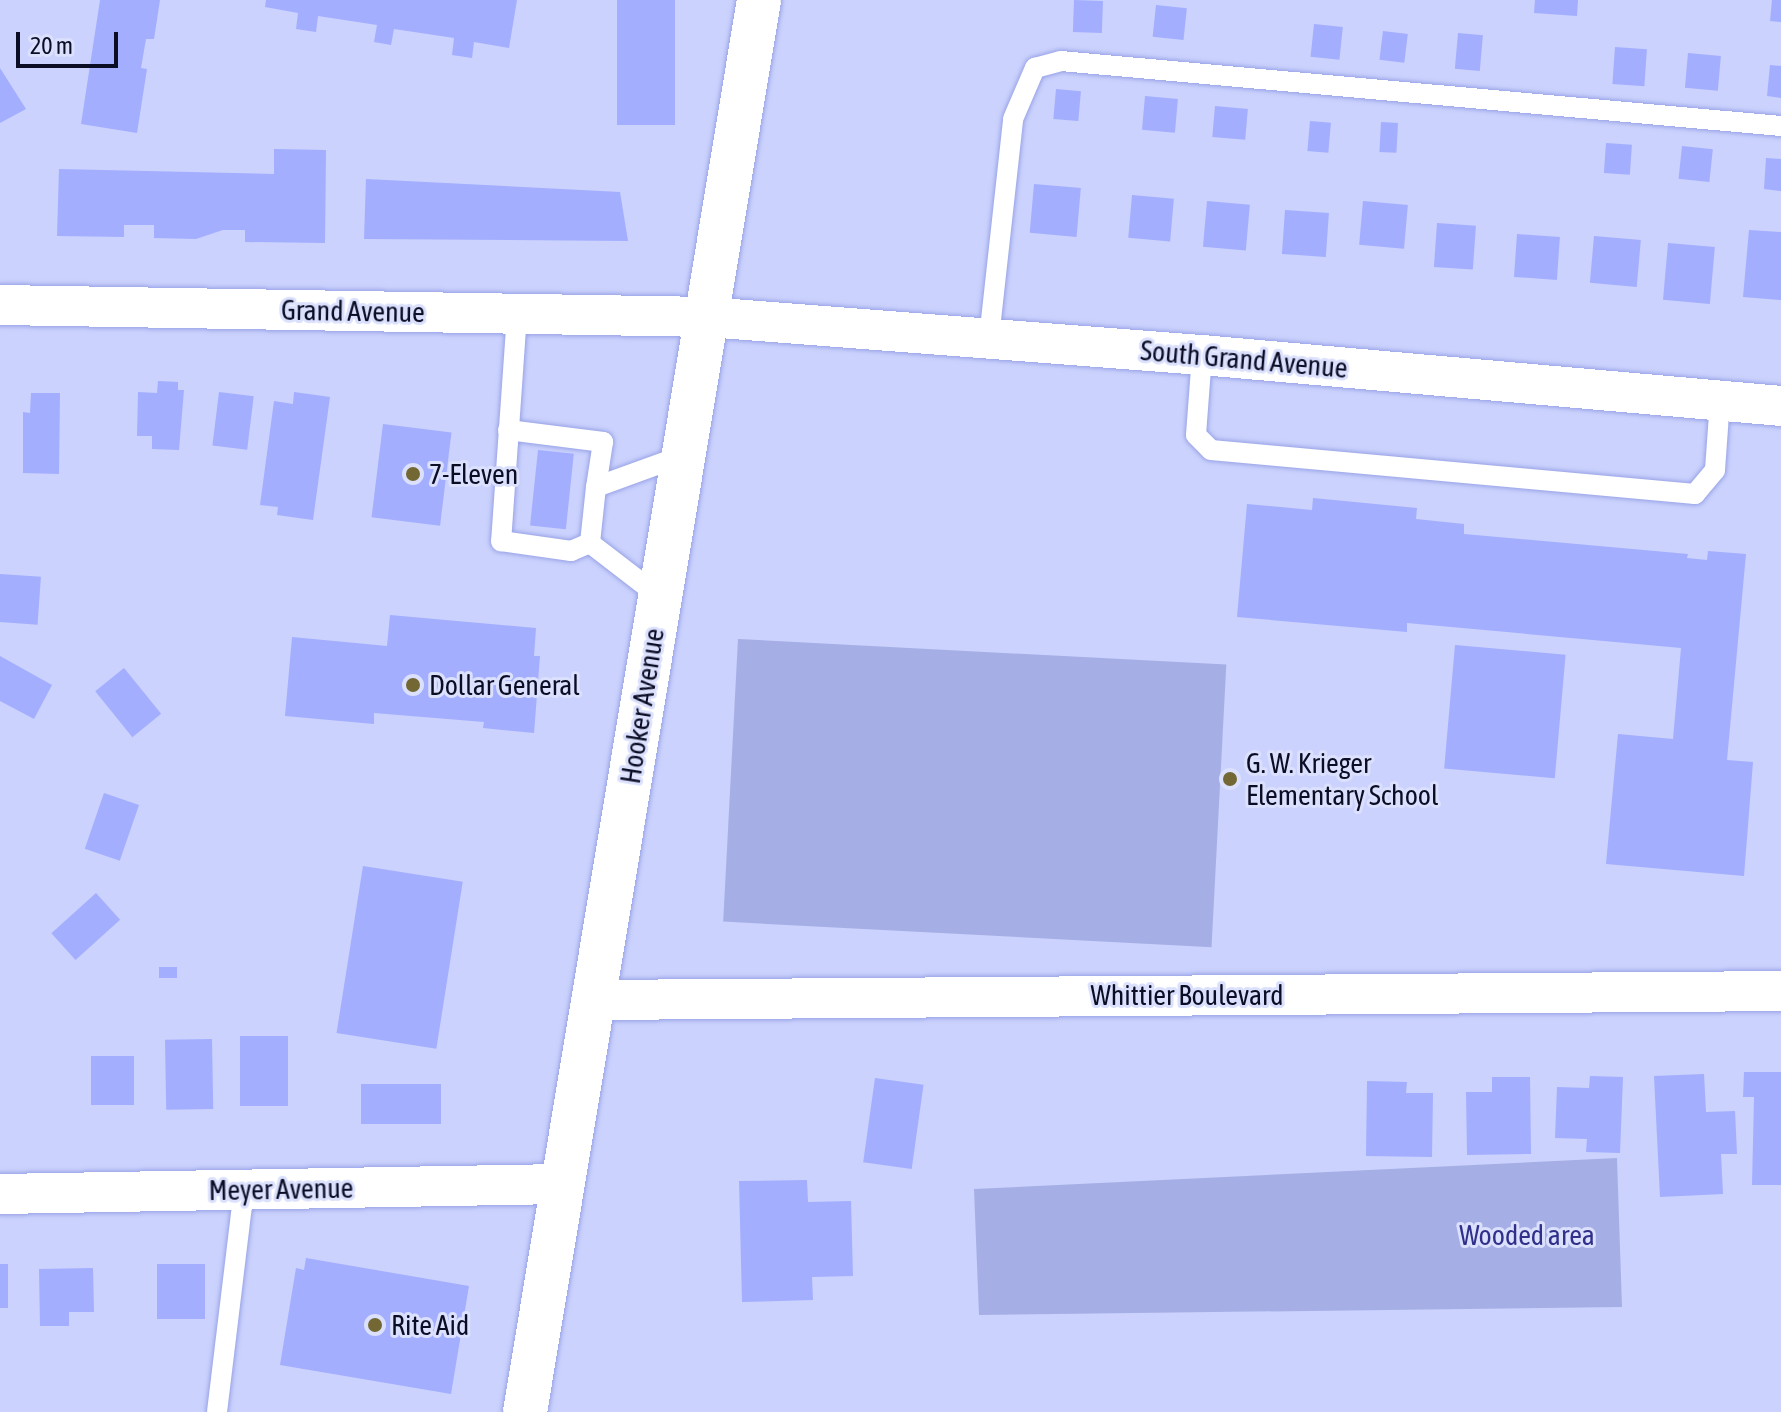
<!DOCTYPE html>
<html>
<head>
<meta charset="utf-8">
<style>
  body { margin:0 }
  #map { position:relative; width:1781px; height:1412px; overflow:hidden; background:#cbd2fd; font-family:"Asap Condensed",sans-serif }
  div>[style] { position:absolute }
  .green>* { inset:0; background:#a6afe5; transform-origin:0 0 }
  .building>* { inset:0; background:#a3aeff; transform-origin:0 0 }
  .roads { filter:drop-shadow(0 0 2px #98a3e6) drop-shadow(0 0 2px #98a3e6) }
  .lane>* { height:20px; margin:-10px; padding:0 10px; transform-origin:10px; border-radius:10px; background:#fff }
  .street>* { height:40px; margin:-20px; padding:0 20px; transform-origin:20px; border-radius:20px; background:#fff }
  .secondary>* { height:44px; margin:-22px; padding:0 22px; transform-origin:22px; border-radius:22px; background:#fff }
  .dots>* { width:22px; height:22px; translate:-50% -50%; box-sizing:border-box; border:4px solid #dbe0fd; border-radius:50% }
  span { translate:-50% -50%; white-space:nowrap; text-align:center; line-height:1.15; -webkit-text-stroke:6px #dbe0fd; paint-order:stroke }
  .street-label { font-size:28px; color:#0b0d25 }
  .poi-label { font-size:28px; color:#0b0d25 }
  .left { translate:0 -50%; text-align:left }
  .park-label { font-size:28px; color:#302f8a }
  .scale { position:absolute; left:16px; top:32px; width:102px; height:36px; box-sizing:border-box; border:4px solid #0b0d25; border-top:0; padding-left:10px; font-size:24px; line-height:28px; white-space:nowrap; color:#0b0d25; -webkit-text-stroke:6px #dbe0fd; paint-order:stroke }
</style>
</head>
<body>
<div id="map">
  <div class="green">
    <i style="left:738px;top:639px;width:489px;height:283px;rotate:3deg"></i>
    <i style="clip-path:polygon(1617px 1158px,1622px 1307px,979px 1315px,974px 1189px)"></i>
  </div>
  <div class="building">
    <i style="clip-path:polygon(100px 0,160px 0,154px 39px,146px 39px,141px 68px,147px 69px,137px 133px,81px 124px)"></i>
    <i style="clip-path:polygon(266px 0,517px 0,509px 48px,474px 42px,472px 58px,452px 55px,454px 38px,394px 29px,391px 45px,374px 42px,377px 25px,318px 16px,316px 32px,296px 29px,298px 13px,265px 7px)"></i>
    <i style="left:617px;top:0;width:58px;height:125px"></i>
    <i style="left:1074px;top:0;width:29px;height:32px;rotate:2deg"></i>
    <i style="clip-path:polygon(1535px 0,1578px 0,1577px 16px,1534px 13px)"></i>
    <i style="clip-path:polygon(1772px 0,1781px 0,1781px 22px,1770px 21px)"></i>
    <i style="left:1156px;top:5px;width:31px;height:32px;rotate:6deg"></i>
    <i style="left:1314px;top:24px;width:29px;height:33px;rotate:6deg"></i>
    <i style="left:1383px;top:31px;width:25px;height:29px;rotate:7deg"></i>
    <i style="left:1458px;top:33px;width:25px;height:36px;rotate:5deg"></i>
    <i style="left:1615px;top:47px;width:32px;height:37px;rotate:4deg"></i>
    <i style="left:1688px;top:53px;width:33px;height:35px;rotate:5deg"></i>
    <i style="clip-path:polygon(1770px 65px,1781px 66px,1781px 98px,1767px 96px)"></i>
    <i style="clip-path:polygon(0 68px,26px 109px,0 123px)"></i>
    <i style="left:1056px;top:89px;width:25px;height:30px;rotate:5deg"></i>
    <i style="left:1145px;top:96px;width:33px;height:34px;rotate:5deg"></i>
    <i style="left:1215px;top:106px;width:33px;height:31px;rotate:5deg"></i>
    <i style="left:1310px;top:121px;width:21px;height:30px;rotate:5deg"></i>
    <i style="left:1381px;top:122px;width:17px;height:30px;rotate:3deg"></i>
    <i style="left:1606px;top:143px;width:26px;height:30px;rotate:4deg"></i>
    <i style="left:1682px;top:146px;width:31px;height:33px;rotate:6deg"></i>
    <i style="clip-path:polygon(274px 149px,326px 150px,325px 243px,245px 242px,245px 230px,223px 230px,196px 239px,154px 238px,154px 225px,124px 225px,124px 237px,57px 236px,59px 169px,274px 174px)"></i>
    <i style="clip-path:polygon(1766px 158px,1781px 159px,1781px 191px,1764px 189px)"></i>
    <i style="clip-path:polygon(366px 179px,620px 192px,628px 241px,364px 239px)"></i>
    <i style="left:1034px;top:184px;width:47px;height:49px;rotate:5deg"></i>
    <i style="left:1132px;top:195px;width:42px;height:43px;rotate:5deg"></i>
    <i style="left:1207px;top:201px;width:43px;height:46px;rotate:5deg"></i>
    <i style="left:1363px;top:201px;width:45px;height:44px;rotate:5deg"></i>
    <i style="left:1285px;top:210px;width:44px;height:44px;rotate:4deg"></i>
    <i style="left:1437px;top:223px;width:39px;height:44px;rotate:4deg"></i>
    <i style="clip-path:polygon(1749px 230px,1781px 232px,1781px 300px,1743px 297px)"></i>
    <i style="left:1517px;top:234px;width:43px;height:43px;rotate:4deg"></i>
    <i style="left:1594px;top:236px;width:47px;height:47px;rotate:5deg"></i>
    <i style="left:1668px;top:243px;width:47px;height:57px;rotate:5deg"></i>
    <i style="clip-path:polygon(158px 381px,178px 382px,178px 390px,184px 390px,179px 450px,152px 449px,152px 436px,137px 436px,138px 392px,157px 393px)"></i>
    <i style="left:219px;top:392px;width:35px;height:54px;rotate:7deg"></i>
    <i style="clip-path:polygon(294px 392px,330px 397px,313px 520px,277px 515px,278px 507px,260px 505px,274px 401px,293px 404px)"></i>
    <i style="clip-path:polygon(31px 393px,60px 393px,59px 474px,23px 473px,23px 412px,30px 413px)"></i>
    <i style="left:383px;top:424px;width:69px;height:94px;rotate:7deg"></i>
    <i style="left:538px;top:450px;width:36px;height:76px;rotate:6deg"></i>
    <i style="clip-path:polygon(1313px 498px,1417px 508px,1416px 519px,1464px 524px,1464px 534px,1688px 554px,1687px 558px,1707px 560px,1708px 551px,1746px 554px,1727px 760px,1753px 762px,1744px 876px,1606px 864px,1618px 734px,1673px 739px,1681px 648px,1407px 623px,1407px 632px,1237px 617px,1247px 504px,1312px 510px)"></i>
    <i style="left:0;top:574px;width:41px;height:48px;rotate:4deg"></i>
    <i style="clip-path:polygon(390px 615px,536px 628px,534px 656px,540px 656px,534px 733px,483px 728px,484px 722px,374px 713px,374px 724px,285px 716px,292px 637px,387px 646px)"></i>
    <i style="left:1455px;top:645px;width:111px;height:124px;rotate:5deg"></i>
    <i style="clip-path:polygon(0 656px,52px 685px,34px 719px,0 701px)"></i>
    <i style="left:124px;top:668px;width:59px;height:37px;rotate:51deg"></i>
    <i style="left:104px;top:793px;width:37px;height:59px;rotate:19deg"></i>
    <i style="left:363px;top:866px;width:101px;height:169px;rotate:9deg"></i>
    <i style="left:96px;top:893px;width:36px;height:60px;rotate:48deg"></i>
    <i style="left:159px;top:967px;width:18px;height:11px"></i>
    <i style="left:240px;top:1036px;width:48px;height:70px"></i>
    <i style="left:212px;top:1039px;width:70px;height:47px;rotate:89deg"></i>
    <i style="left:91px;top:1056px;width:43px;height:49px"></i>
    <i style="clip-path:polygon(1744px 1072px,1781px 1072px,1781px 1185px,1752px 1185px,1754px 1097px,1743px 1097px)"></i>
    <i style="clip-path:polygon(1704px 1074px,1706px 1112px,1735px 1111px,1737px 1154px,1721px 1154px,1723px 1194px,1660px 1197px,1654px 1076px)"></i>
    <i style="clip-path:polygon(1590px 1076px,1623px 1077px,1620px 1153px,1586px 1152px,1587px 1139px,1555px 1138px,1557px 1087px,1589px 1088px)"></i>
    <i style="clip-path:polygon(1492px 1077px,1530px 1077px,1531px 1154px,1467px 1155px,1466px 1092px,1492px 1092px)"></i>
    <i style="left:875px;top:1078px;width:49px;height:85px;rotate:8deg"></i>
    <i style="clip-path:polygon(1367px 1081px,1407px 1082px,1406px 1093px,1433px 1093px,1432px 1157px,1366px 1156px)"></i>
    <i style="left:441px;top:1084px;width:40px;height:80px;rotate:90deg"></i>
    <i style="clip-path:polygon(807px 1180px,808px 1202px,851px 1201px,853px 1276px,812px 1277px,813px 1300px,742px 1302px,739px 1181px)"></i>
    <i style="clip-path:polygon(306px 1258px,469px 1286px,451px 1394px,280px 1365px,296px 1268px,304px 1270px)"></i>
    <i style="left:0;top:1264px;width:8px;height:44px"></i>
    <i style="left:157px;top:1264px;width:48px;height:55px"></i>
    <i style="clip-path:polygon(93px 1268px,94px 1312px,69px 1312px,69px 1326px,40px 1326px,39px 1269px)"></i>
  </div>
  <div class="roads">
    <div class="lane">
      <i style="left:517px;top:314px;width:228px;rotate:94deg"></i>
      <i style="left:501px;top:541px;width:71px;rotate:8.1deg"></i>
      <i style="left:571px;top:551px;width:21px;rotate:-23deg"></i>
      <i style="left:989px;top:338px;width:220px;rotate:-83.7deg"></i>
      <i style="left:1013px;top:119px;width:56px;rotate:-66.7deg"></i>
      <i style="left:1035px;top:68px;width:27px;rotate:-15deg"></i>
      <i style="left:1061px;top:61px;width:723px;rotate:5.16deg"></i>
      <i style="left:1202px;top:355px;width:80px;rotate:94.3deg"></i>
      <i style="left:1196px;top:435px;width:21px;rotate:45deg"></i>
      <i style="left:1211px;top:450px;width:486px;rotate:5.2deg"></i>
      <i style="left:1695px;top:494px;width:31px;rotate:-50deg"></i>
      <i style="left:1715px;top:470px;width:69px;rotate:-85.9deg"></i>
      <i style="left:508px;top:430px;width:96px;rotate:7.2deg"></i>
      <i style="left:603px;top:442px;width:46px;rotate:98.8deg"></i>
      <i style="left:660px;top:597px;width:88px;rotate:-142.4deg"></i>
      <i style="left:590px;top:543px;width:56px;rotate:-83.9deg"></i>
      <i style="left:596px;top:487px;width:94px;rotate:-20deg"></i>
      <i style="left:217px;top:1412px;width:224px;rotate:-83.1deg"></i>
    </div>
    <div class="street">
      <i style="left:0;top:305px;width:707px;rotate:0.97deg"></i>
      <i style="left:707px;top:317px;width:496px;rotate:4.4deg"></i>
      <i style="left:1202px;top:355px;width:581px;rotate:5.03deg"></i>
      <i style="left:593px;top:1000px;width:1188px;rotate:-0.43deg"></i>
      <i style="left:0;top:1194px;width:563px;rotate:-1.02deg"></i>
    </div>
    <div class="secondary">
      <i style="left:525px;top:1412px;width:1431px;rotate:-80.59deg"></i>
    </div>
  </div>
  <div class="dots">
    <i style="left:413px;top:474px;background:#736734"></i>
    <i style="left:413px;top:685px;background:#736734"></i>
    <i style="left:1230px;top:779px;background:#736734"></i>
    <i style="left:375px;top:1325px;background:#736734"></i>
  </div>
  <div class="street-label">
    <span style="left:353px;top:311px;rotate:1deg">Grand Avenue</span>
    <span style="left:1244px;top:359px;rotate:5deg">South Grand Avenue</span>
    <span style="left:642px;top:706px;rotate:-81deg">Hooker Avenue</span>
    <span style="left:1187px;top:995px">Whittier Boulevard</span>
    <span style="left:281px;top:1189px;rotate:-1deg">Meyer Avenue</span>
  </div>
  <div class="poi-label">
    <span class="left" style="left:429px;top:474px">7-Eleven</span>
    <span class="left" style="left:429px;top:685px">Dollar General</span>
    <span class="left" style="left:1246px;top:779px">G. W. Krieger<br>Elementary School</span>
    <span class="left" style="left:391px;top:1325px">Rite Aid</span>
  </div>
  <div class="park-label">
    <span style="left:1527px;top:1235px">Wooded area</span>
  </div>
  <div class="scale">20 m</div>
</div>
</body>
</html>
